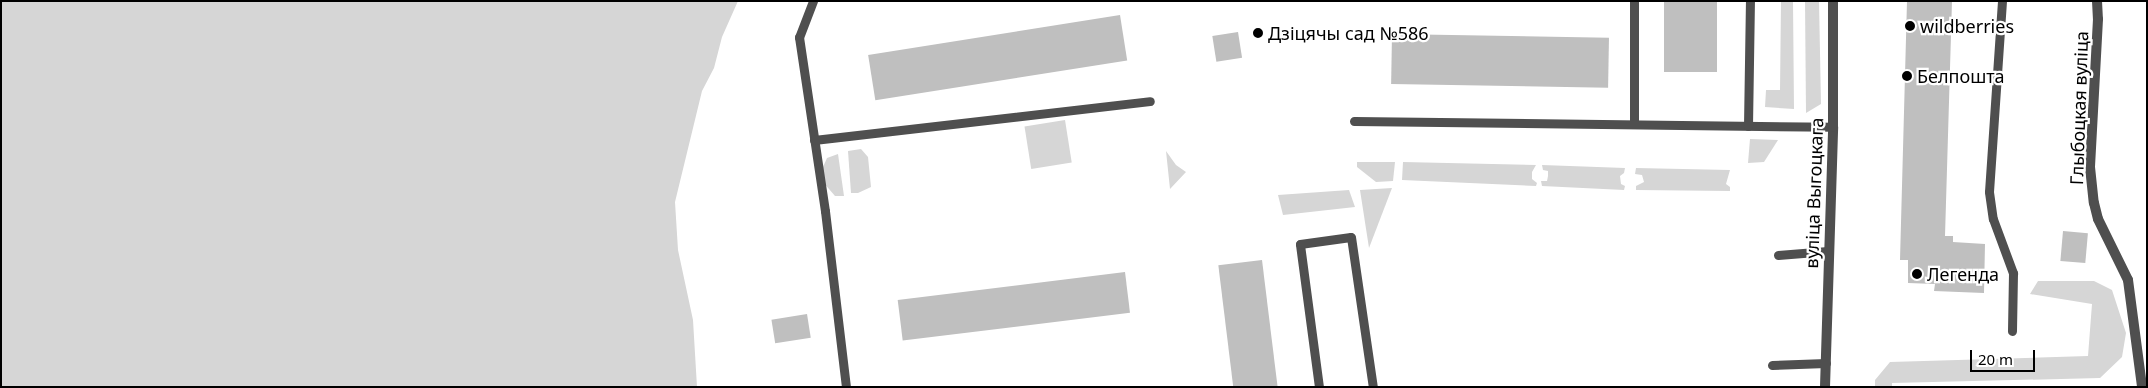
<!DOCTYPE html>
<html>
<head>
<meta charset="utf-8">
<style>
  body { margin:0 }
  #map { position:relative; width:2148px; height:388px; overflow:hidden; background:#fff; font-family:"Noto Sans",sans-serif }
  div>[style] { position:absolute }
  .green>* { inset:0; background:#d6d6d6; transform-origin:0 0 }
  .building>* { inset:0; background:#bfbfbf; transform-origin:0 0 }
  .service>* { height:9px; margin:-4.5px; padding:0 4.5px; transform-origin:4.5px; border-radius:4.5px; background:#4f4f4f }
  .minor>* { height:10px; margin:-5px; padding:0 5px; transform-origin:5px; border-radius:5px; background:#4f4f4f }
  .dots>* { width:14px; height:14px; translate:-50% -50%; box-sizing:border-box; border:2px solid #fff; border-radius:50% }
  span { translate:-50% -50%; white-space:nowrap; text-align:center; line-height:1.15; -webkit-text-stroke:4.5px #fff; paint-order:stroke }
  .poi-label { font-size:18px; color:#000 }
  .left { translate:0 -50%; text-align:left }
  .street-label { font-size:18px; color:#000 }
  .frame { position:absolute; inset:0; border:2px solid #000; pointer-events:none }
  .scale { position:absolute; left:1970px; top:350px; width:65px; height:22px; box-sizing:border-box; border:2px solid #000; border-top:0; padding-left:6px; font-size:15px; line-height:18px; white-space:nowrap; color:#000; -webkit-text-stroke:4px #fff; paint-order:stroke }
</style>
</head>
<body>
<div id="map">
  <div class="green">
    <i style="clip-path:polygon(1px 1px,738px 1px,722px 37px,714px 68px,702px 91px,675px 202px,678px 250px,693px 320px,697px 387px,1px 387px)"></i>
    <i style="clip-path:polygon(1781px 1px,1793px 1px,1794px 109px,1765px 107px,1766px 90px,1780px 90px)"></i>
    <i style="clip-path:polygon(1805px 1px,1819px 1px,1821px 104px,1806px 113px)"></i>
    <i style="left:1065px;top:120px;width:43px;height:41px;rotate:81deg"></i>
    <i style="clip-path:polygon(1750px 139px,1778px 140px,1764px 162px,1748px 163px)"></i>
    <i style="clip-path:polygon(861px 149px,868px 157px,871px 187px,858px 193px,851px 193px,848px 151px)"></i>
    <i style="clip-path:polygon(1166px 151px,1176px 165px,1186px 172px,1170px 189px)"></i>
    <i style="clip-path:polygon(838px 154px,844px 196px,835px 196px,823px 182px,823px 167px,827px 158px)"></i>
    <i style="clip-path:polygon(1357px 162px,1395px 162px,1393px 181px,1376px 182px,1357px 167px)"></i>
    <i style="clip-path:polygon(1403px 162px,1536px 165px,1532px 172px,1532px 179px,1537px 183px,1536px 186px,1402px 180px)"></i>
    <i style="clip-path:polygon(1542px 165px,1625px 168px,1624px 173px,1620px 176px,1621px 184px,1625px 186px,1624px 190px,1542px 186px,1541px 181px,1547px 181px,1548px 176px,1548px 171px,1543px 170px)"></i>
    <i style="clip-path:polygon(1636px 168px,1730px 170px,1726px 184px,1730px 187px,1730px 191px,1636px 190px,1636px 186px,1644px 182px,1642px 175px,1635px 174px)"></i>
    <i style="clip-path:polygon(1392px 188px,1369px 248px,1360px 190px)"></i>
    <i style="clip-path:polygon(1349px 190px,1355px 207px,1283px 215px,1278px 195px)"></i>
    <i style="clip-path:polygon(2038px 281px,2094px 281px,2112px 290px,2126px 333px,2122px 357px,2100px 378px,1892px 383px,1892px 387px,1875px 387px,1875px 380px,1890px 362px,2088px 356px,2092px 304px,2030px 294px)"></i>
  </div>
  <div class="building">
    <i style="left:1664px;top:1px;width:53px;height:71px"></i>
    <i style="clip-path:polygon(1907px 1px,1952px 1px,1945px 236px,1953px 236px,1953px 242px,1985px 244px,1984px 293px,1934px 291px,1935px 284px,1908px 283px,1908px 260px,1900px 260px)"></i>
    <i style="left:1120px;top:15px;width:46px;height:255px;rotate:81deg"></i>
    <i style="left:1238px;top:32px;width:26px;height:26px;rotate:81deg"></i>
    <i style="left:1392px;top:34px;width:217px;height:50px;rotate:1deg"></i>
    <i style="left:2063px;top:231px;width:25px;height:30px;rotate:5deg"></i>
    <i style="left:1262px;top:260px;width:128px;height:44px;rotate:83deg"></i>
    <i style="left:1125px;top:272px;width:41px;height:229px;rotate:83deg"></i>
    <i style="left:807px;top:314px;width:24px;height:36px;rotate:81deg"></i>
  </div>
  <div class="service">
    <i style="left:813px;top:1px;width:39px;rotate:111deg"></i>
    <i style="left:799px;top:37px;width:176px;rotate:81.5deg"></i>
    <i style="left:825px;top:211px;width:177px;rotate:83.2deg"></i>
    <i style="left:1634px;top:1px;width:123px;rotate:90deg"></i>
    <i style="left:2002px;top:1px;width:191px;rotate:93.9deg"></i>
    <i style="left:1989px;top:192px;width:27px;rotate:82deg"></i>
    <i style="left:1993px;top:219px;width:58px;rotate:69.7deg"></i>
    <i style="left:2013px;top:273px;width:58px;rotate:91deg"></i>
    <i style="left:1354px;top:121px;width:479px;rotate:0.7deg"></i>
    <i style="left:1748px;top:126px;width:125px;rotate:-89.1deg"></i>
    <i style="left:814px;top:140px;width:338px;rotate:-6.6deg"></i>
    <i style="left:1778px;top:255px;width:50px;rotate:-4.6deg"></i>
    <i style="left:1772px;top:365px;width:54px;rotate:-2.1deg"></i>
    <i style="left:1319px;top:387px;width:144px;rotate:-97.6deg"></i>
    <i style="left:1300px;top:244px;width:51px;rotate:-7.8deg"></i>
    <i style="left:1351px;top:237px;width:152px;rotate:81.7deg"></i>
  </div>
  <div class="minor">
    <i style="left:2097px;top:1px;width:18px;rotate:87deg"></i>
    <i style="left:2098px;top:19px;width:148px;rotate:93.1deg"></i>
    <i style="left:2090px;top:167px;width:36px;rotate:84deg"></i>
    <i style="left:2094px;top:203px;width:16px;rotate:76deg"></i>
    <i style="left:2098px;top:219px;width:68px;rotate:63.8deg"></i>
    <i style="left:2128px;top:280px;width:108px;rotate:82.5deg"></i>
    <i style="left:1825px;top:387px;width:260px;rotate:-88.2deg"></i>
    <i style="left:1833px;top:127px;width:126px;rotate:-90deg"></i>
  </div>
  <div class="dots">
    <i style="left:1910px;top:26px;background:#000"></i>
    <i style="left:1258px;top:33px;background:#000"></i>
    <i style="left:1907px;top:76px;background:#000"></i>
    <i style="left:1917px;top:274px;background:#000"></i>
  </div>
  <div class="poi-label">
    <span class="left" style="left:1920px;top:26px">wildberries</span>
    <span class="left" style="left:1268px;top:33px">Дзіцячы сад №586</span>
    <span class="left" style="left:1917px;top:76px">Белпошта</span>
    <span class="left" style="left:1927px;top:274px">Легенда</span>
  </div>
  <div class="street-label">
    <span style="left:2079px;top:108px;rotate:-88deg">Глыбоцкая вуліца</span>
    <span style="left:1814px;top:193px;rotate:-88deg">вуліца Выгоцкага</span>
  </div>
  <div class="frame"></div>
  <div class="scale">20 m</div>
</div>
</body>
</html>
